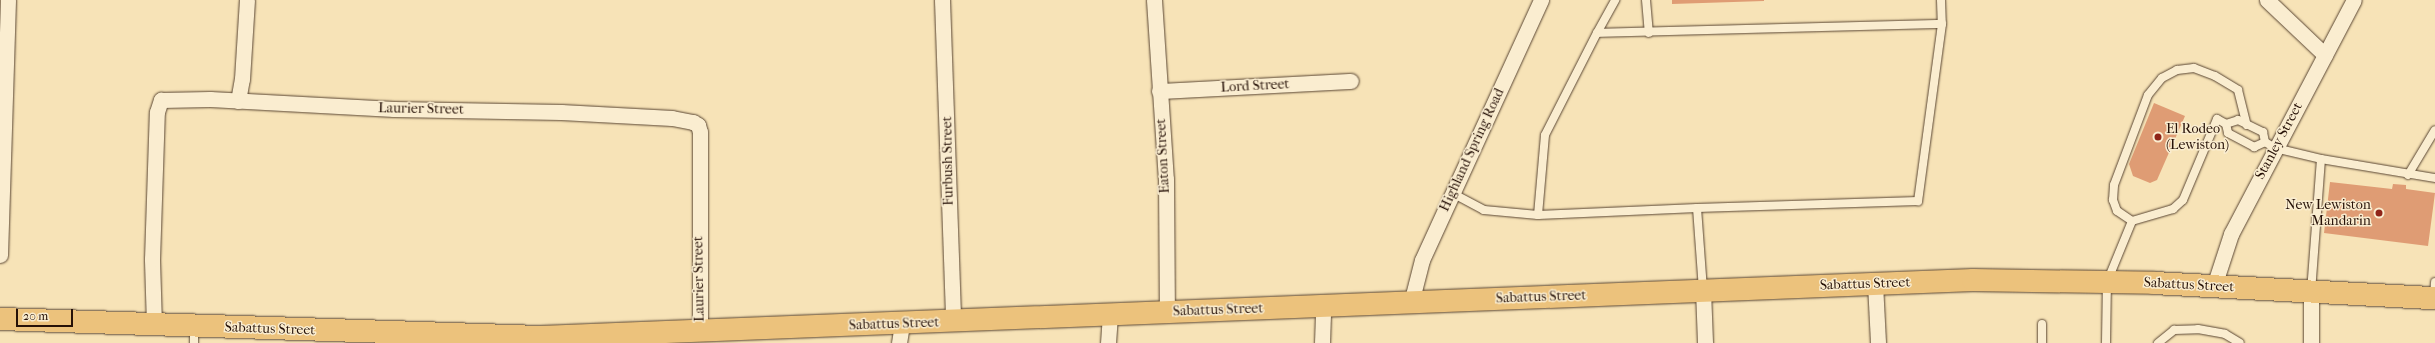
<!DOCTYPE html>
<html>
<head>
<meta charset="utf-8">
<style>
  body { margin:0 }
  #map { position:relative; width:2435px; height:343px; overflow:hidden; background:#f7e3b7; font-family:"IM FELL French Canon",serif }
  div>[style] { position:absolute }
  .building>* { inset:0; background:#df9c74 }
  .roads { filter:drop-shadow(0 0 1px #5a4633) drop-shadow(0 0 1px #5a4633) }
  .service>* { height:8px; margin:-4px; padding:0 4px; transform-origin:4px; border-radius:4px; background:#faedd0 }
  .minor>* { height:15px; margin:-7.5px; padding:0 7.5px; transform-origin:7.5px; border-radius:7.5px; background:#faedd0 }
  .primary>* { height:22px; margin:-11px; padding:0 11px; transform-origin:11px; border-radius:11px; background:#ecc27c }
  .dots>* { width:11px; height:11px; translate:-50% -50%; box-sizing:border-box; border:2px solid #faedd0; border-radius:50% }
  span { translate:-50% -50%; white-space:nowrap; text-align:center; line-height:1.15; -webkit-text-stroke:3px #faedd0; paint-order:stroke }
  .street-label { font-size:14px; color:#261107 }
  .poi-label { font-size:14px; color:#261107 }
  .left { translate:0 -50%; text-align:left }
  .right { translate:-100% -50%; text-align:right }
  .scale { position:absolute; left:16px; top:309px; width:57px; height:18px; box-sizing:border-box; border:2px solid #261107; border-top:0; padding-left:5px; font-size:12px; line-height:14px; white-space:nowrap; color:#261107; -webkit-text-stroke:3px #faedd0; paint-order:stroke }
</style>
</head>
<body>
<div id="map">
  <div class="building">
    <i style="clip-path:polygon(1672px 0,1764px 0,1764px 1px,1672px 4px)"></i>
    <i style="clip-path:polygon(2154px 103px,2185px 116px,2157px 180px,2150px 183px,2133px 176px,2129px 164px)"></i>
    <i style="clip-path:polygon(2330px 182px,2392px 189px,2393px 184px,2406px 185px,2406px 189px,2435px 193px,2428px 246px,2324px 233px)"></i>
  </div>
  <div class="roads">
    <div class="service">
      <i style="left:1646px;top:0;width:33px;rotate:85deg"></i>
      <i style="left:1941px;top:0;width:24px;rotate:88deg"></i>
      <i style="left:1597px;top:33px;width:38px;rotate:-61deg"></i>
      <i style="left:2226px;top:124px;width:9px;rotate:77deg"></i>
      <i style="left:2228px;top:133px;width:30px;rotate:28deg"></i>
      <i style="left:2254px;top:147px;width:12px;rotate:-24deg"></i>
      <i style="left:2321px;top:159px;width:116px;rotate:9.5deg"></i>
      <i style="left:2408px;top:175px;width:52px;rotate:-59deg"></i>
      <i style="left:1452px;top:193px;width:36px;rotate:28deg"></i>
      <i style="left:1484px;top:210px;width:54px;rotate:5.3deg"></i>
      <i style="left:1697px;top:208px;width:159px;rotate:177.5deg"></i>
      <i style="left:1538px;top:215px;width:80px;rotate:-85deg"></i>
      <i style="left:1545px;top:135px;width:114px;rotate:-63deg"></i>
      <i style="left:1597px;top:33px;width:345px;rotate:-1.5deg"></i>
      <i style="left:1942px;top:24px;width:179px;rotate:97.7deg"></i>
      <i style="left:1918px;top:201px;width:221px;rotate:178.2deg"></i>
      <i style="left:1697px;top:208px;width:81px;rotate:85.8deg"></i>
      <i style="left:2132px;top:221px;width:18px;rotate:-146deg"></i>
      <i style="left:2117px;top:211px;width:12px;rotate:-110deg"></i>
      <i style="left:2113px;top:200px;width:15px;rotate:-86deg"></i>
      <i style="left:2114px;top:185px;width:96px;rotate:-69.3deg"></i>
      <i style="left:2148px;top:95px;width:22px;rotate:-51deg"></i>
      <i style="left:2162px;top:78px;width:17px;rotate:-28deg"></i>
      <i style="left:2177px;top:70px;width:17px;rotate:-7deg"></i>
      <i style="left:2194px;top:68px;width:22px;rotate:21deg"></i>
      <i style="left:2215px;top:76px;width:27px;rotate:31deg"></i>
      <i style="left:2238px;top:90px;width:36px;rotate:76deg"></i>
      <i style="left:2434px;top:297px;width:15px;rotate:-86deg"></i>
      <i style="left:194px;top:343px;width:16px;rotate:-90deg"></i>
      <i style="left:2042px;top:343px;width:19px;rotate:-90deg"></i>
      <i style="left:2106px;top:343px;width:61px;rotate:-89.1deg"></i>
      <i style="left:2107px;top:282px;width:66px;rotate:-67.7deg"></i>
      <i style="left:2132px;top:221px;width:43px;rotate:-16.3deg"></i>
      <i style="left:2173px;top:209px;width:13px;rotate:-42deg"></i>
      <i style="left:2183px;top:200px;width:88px;rotate:-67.2deg"></i>
      <i style="left:2217px;top:119px;width:10px;rotate:29deg"></i>
      <i style="left:2226px;top:124px;width:13px;rotate:-18deg"></i>
      <i style="left:2238px;top:120px;width:28px;rotate:26deg"></i>
      <i style="left:2263px;top:132px;width:10px;rotate:79deg"></i>
      <i style="left:2265px;top:142px;width:12px;rotate:31deg"></i>
      <i style="left:2275px;top:148px;width:47px;rotate:13.4deg"></i>
      <i style="left:2321px;top:159px;width:132px;rotate:94.3deg"></i>
      <i style="left:2158px;top:343px;width:21px;rotate:-39deg"></i>
      <i style="left:2174px;top:330px;width:24px;rotate:-2deg"></i>
      <i style="left:2198px;top:329px;width:27px;rotate:10deg"></i>
      <i style="left:2225px;top:334px;width:17px;rotate:31deg"></i>
    </div>
    <div class="minor">
      <i style="left:942px;top:0;width:322px;rotate:88deg"></i>
      <i style="left:1154px;top:0;width:179px;rotate:86.2deg"></i>
      <i style="left:1166px;top:179px;width:133px;rotate:89.6deg"></i>
      <i style="left:2267px;top:0;width:80px;rotate:43.5deg"></i>
      <i style="left:1159px;top:91px;width:192px;rotate:-3deg"></i>
      <i style="left:238px;top:101px;width:22px;rotate:-80deg"></i>
      <i style="left:242px;top:79px;width:79px;rotate:-86.4deg"></i>
      <i style="left:0;top:255px;width:255px;rotate:-88.2deg"></i>
      <i style="left:1875px;top:283px;width:60px;rotate:87.1deg"></i>
      <i style="left:2214px;top:286px;width:55px;rotate:-71.9deg"></i>
      <i style="left:2231px;top:234px;width:264px;rotate:-62.3deg"></i>
      <i style="left:1703px;top:290px;width:53px;rotate:87.8deg"></i>
      <i style="left:1411px;top:303px;width:44px;rotate:-75.7deg"></i>
      <i style="left:1422px;top:260px;width:286px;rotate:-65.4deg"></i>
      <i style="left:154px;top:324px;width:65px;rotate:-91.8deg"></i>
      <i style="left:152px;top:259px;width:147px;rotate:-88.1deg"></i>
      <i style="left:157px;top:112px;width:13px;rotate:-72deg"></i>
      <i style="left:161px;top:100px;width:49px;rotate:-1.2deg"></i>
      <i style="left:210px;top:99px;width:184px;rotate:3.1deg"></i>
      <i style="left:394px;top:109px;width:167px;rotate:1deg"></i>
      <i style="left:561px;top:112px;width:111px;rotate:3.1deg"></i>
      <i style="left:672px;top:118px;width:21px;rotate:11deg"></i>
      <i style="left:693px;top:122px;width:6px;rotate:31deg"></i>
      <i style="left:698px;top:125px;width:7px;rotate:74deg"></i>
      <i style="left:700px;top:132px;width:200px;rotate:90deg"></i>
      <i style="left:899px;top:343px;width:19px;rotate:-81deg"></i>
      <i style="left:1108px;top:343px;width:28px;rotate:-86deg"></i>
      <i style="left:1322px;top:343px;width:37px;rotate:-88deg"></i>
      <i style="left:2311px;top:343px;width:51px;rotate:-90deg"></i>
    </div>
    <div class="primary">
      <i style="left:0;top:319px;width:541px;rotate:1.91deg"></i>
      <i style="left:541px;top:337px;width:1433px;rotate:-2.28deg"></i>
      <i style="left:1973px;top:280px;width:181px;rotate:0.9deg"></i>
      <i style="left:2154px;top:283px;width:281px;rotate:3.1deg"></i>
    </div>
  </div>
  <div class="dots">
    <i style="left:2158px;top:137px;background:#8f2418"></i>
    <i style="left:2379px;top:213px;background:#8f2418"></i>
  </div>
  <div class="street-label">
    <span style="left:1255px;top:86px;rotate:-3deg">Lord Street</span>
    <span style="left:421px;top:109px;rotate:1deg">Laurier Street</span>
    <span style="left:2279px;top:141px;rotate:-62deg">Stanley Street</span>
    <span style="left:1472px;top:150px;rotate:-65deg">Highland Spring Road</span>
    <span style="left:1163px;top:156px;rotate:-93deg">Eaton Street</span>
    <span style="left:948px;top:161px;rotate:-91deg">Furbush Street</span>
    <span style="left:699px;top:279px;rotate:-91deg">Laurier Street</span>
    <span style="left:1865px;top:284px;rotate:-2deg">Sabattus Street</span>
    <span style="left:2189px;top:285px;rotate:3deg">Sabattus Street</span>
    <span style="left:1541px;top:297px;rotate:-2deg">Sabattus Street</span>
    <span style="left:1218px;top:310px;rotate:-2deg">Sabattus Street</span>
    <span style="left:894px;top:324px;rotate:-2deg">Sabattus Street</span>
    <span style="left:270px;top:329px;rotate:2deg">Sabattus Street</span>
  </div>
  <div class="poi-label">
    <span class="left" style="left:2166px;top:137px">El Rodeo<br>(Lewiston)</span>
    <span class="right" style="left:2371px;top:213px">New Lewiston<br>Mandarin</span>
  </div>
  <div class="scale">20 m</div>
</div>
</body>
</html>
